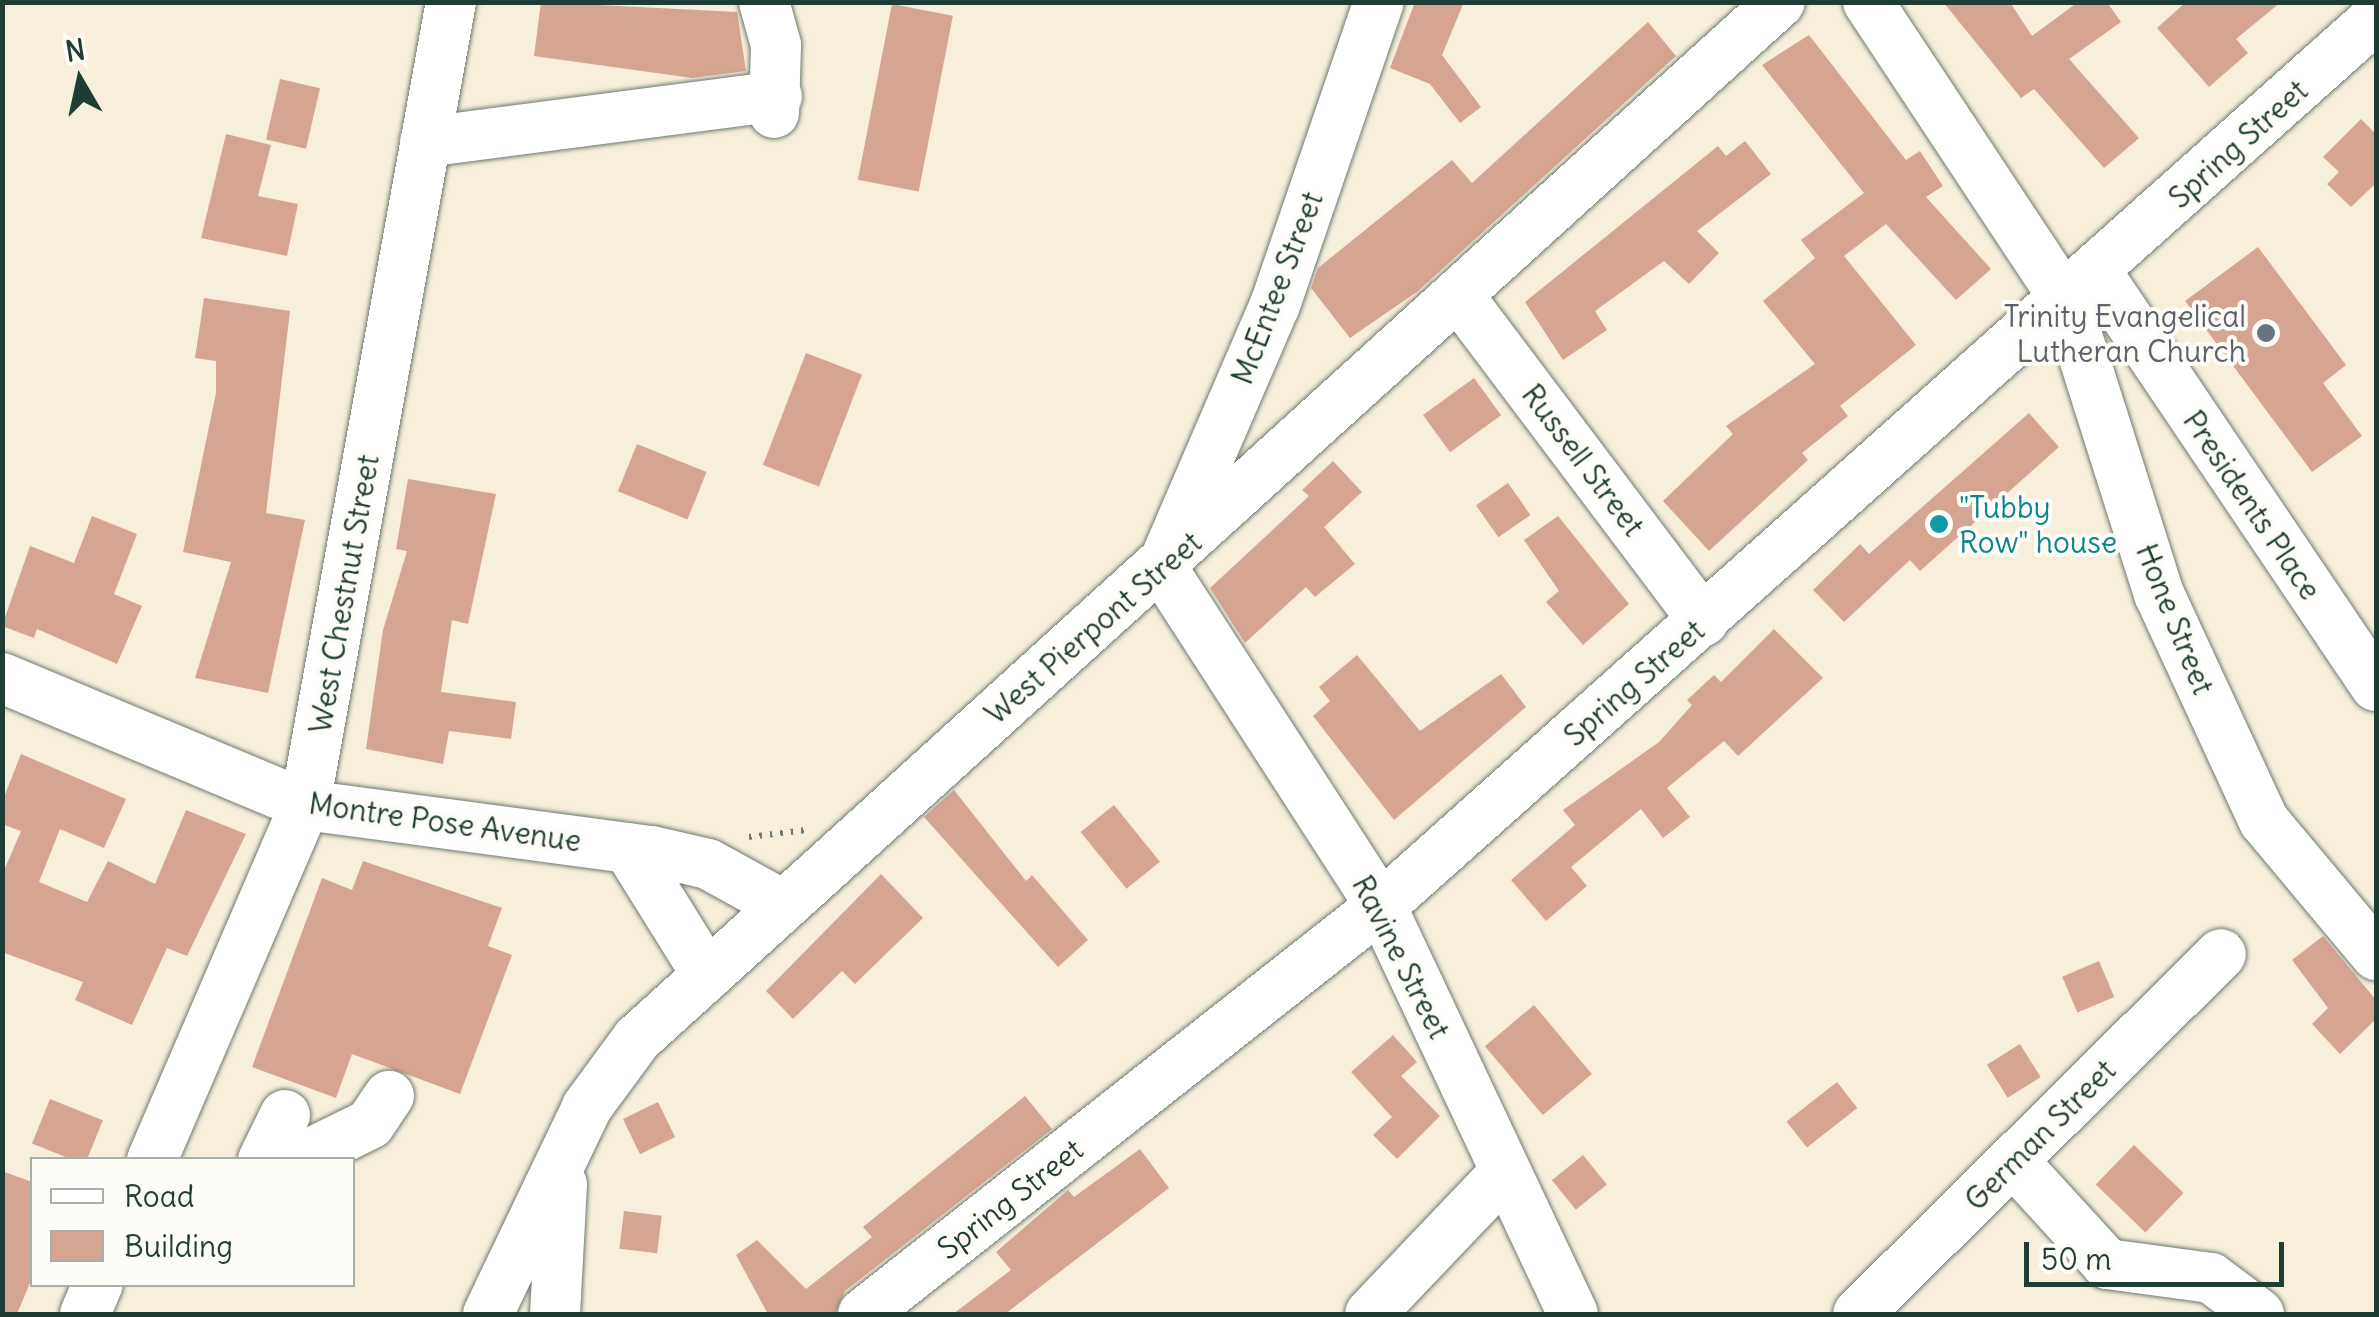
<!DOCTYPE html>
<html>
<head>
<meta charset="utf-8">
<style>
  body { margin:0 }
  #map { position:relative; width:2379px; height:1317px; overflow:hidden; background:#f7eedc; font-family:Delius,sans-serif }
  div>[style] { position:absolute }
  .building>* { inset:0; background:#d6a592; transform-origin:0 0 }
  .path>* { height:6px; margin-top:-3px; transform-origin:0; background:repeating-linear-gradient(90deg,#6b7b6f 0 2.5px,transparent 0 10.5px) }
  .roads { filter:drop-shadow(0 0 2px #6b7b6f) drop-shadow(0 0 2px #6b7b6f) }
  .minor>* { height:50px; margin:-25px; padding:0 25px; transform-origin:25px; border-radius:25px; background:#fff }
  .dots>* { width:28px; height:28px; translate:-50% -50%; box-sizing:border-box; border:5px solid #fdfcf7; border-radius:50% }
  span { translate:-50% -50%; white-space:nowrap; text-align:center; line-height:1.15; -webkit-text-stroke:8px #fdfcf7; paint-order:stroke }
  .street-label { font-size:30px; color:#1f3d34 }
  .worship-label { font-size:30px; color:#5b616d }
  .right { translate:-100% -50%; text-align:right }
  .culture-label { font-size:30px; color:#0d838f }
  .left { translate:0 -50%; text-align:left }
  .frame { position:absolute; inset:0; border:5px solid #1f3d34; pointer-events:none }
  .legend { position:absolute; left:30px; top:1157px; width:325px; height:130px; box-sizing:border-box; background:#fdfcf7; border:2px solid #a4b0a9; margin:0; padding:12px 18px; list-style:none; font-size:30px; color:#1f3d34 }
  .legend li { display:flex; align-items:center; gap:20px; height:50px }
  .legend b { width:50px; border:2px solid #a4b0a9 }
  .north { position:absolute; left:30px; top:30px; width:100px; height:100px; -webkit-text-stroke:8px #fdfcf7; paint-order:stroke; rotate:351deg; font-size:28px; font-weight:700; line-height:40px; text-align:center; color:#1f3d34 }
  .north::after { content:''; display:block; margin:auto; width:35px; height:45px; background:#1f3d34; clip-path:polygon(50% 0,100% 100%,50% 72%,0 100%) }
  .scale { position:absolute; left:2024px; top:1242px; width:260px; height:45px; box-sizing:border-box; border:5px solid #1f3d34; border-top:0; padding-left:12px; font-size:30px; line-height:35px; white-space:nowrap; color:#1f3d34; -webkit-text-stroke:8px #fdfcf7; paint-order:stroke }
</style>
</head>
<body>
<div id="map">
  <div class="building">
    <i style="clip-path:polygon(541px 2px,737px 12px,746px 71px,692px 78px,534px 56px)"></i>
    <i style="clip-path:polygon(1415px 2px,1464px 2px,1442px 55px,1481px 107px,1460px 123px,1430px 84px,1390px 68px)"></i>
    <i style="clip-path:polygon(1943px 2px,2010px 2px,2032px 36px,2078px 2px,2107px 2px,2121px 22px,2069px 59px,2139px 138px,2104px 168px,2034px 89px,2021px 98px)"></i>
    <i style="clip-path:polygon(2186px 2px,2281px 2px,2236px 39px,2248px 53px,2209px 87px,2157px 28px)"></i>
    <i style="left:892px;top:4px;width:62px;height:179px;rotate:11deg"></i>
    <i style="clip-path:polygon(1648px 22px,1676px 56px,1418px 291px,1350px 338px,1311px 288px,1318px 268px,1452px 160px,1472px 183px)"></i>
    <i style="clip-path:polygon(1809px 35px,1906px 160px,1920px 151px,1943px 186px,1926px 197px,1991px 269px,1956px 300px,1886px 224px,1844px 256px,1916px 345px,1840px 406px,1848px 416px,1802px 453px,1808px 460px,1709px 551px,1663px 501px,1733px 434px,1726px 426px,1815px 364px,1763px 301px,1815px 258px,1801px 240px,1864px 193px,1762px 65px)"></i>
    <i style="left:280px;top:79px;width:41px;height:62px;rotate:13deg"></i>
    <i style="clip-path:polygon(2361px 119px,2376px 134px,2376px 183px,2351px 207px,2327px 184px,2339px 172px,2323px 157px)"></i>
    <i style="clip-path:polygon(226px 134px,271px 145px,258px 196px,298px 204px,287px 256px,201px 238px)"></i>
    <i style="clip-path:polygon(1745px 141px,1771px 174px,1697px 231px,1719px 253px,1689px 284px,1664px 261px,1595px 311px,1607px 330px,1563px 360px,1525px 302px,1718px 146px,1726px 156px)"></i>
    <i style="clip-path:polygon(2258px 247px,2346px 365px,2323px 383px,2362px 436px,2312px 472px,2185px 301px)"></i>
    <i style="clip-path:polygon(204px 298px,290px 311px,266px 513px,305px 520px,268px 693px,195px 678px,231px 562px,183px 552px,216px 393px,216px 361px,195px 358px)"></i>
    <i style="left:806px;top:353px;width:60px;height:120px;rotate:21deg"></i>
    <i style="left:1474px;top:378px;width:46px;height:63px;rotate:54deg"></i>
    <i style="clip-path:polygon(2029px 413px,2059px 447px,1920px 571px,1910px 560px,1844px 622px,1813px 590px,1860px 544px,1869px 554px)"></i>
    <i style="left:637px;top:444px;width:75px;height:51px;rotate:22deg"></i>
    <i style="clip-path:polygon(1333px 461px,1362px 492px,1324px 527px,1355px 564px,1315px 597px,1306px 587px,1245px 643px,1210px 588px,1309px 496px,1302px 490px)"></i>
    <i style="clip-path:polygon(408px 479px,496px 494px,468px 624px,452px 620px,441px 692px,516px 702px,511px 739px,449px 731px,443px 764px,366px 749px,383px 630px,407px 551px,396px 549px)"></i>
    <i style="left:1508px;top:483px;width:39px;height:39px;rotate:55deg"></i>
    <i style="clip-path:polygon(92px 516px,137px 534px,114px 594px,142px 606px,117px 664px,37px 629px,34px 638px,2px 626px,30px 546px,74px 563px)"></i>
    <i style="clip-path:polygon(1558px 516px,1629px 604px,1583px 645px,1546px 602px,1559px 591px,1524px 540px)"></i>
    <i style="clip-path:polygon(1774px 629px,1823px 678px,1738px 756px,1724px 741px,1667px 788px,1690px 817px,1663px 838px,1641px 809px,1571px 867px,1587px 886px,1546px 921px,1511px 880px,1575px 825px,1563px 810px,1659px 742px,1692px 705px,1687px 700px,1714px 675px,1721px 682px)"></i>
    <i style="clip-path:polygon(1357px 655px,1420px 731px,1501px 674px,1526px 707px,1394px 820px,1313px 716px,1330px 701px,1319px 687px)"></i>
    <i style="clip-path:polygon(21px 754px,126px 799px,104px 848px,60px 829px,39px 882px,87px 902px,108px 861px,155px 884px,186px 810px,246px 834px,187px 956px,167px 948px,132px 1025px,75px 1000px,83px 982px,2px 952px,2px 875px,21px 831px,2px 824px,2px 802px)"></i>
    <i style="clip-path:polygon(954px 790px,1026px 881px,1032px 875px,1088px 940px,1058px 967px,924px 817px)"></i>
    <i style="left:1114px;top:805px;width:73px;height:43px;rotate:51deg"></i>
    <i style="clip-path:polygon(363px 861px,502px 908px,488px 946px,512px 955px,460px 1094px,352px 1054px,336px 1098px,252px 1067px,322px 878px,352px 890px)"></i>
    <i style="clip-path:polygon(881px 874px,923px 918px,855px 984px,842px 971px,793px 1019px,766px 991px)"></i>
    <i style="clip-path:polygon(2323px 936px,2376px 1000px,2376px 1019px,2340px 1054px,2312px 1024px,2328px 1008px,2292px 960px)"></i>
    <i style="left:2099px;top:961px;width:39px;height:40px;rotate:67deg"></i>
    <i style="left:1534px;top:1005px;width:90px;height:64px;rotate:50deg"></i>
    <i style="clip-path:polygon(1393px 1035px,1417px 1062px,1401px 1076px,1440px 1116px,1397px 1159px,1373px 1135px,1392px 1117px,1351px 1072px)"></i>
    <i style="left:2020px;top:1044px;width:39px;height:39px;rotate:58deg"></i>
    <i style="left:1837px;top:1082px;width:33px;height:64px;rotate:52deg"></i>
    <i style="clip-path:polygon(1025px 1096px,1052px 1129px,845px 1291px,835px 1314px,768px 1314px,736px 1255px,757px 1240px,806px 1289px,872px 1237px,863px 1227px)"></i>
    <i style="left:50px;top:1099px;width:57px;height:48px;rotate:22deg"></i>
    <i style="left:658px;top:1102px;width:39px;height:39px;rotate:64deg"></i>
    <i style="left:2134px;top:1145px;width:69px;height:55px;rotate:44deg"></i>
    <i style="clip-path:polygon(1140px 1149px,1169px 1188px,1005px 1314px,953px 1314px,1011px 1270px,996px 1252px,1068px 1190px,1074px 1197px)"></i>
    <i style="left:1583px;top:1155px;width:38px;height:40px;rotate:51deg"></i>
    <i style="clip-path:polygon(2px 1171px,32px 1182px,32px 1278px,17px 1314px,2px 1314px)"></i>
    <i style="left:624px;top:1211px;width:38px;height:38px;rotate:7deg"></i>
  </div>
  <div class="path">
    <i style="left:749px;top:837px;width:57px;rotate:-7deg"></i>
  </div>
  <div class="roads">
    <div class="minor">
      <i style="left:764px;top:2px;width:45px;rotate:74.4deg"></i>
      <i style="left:776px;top:45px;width:68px;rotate:91.7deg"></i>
      <i style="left:1868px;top:2px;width:359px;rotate:56.5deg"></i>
      <i style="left:2066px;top:301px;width:307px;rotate:72.4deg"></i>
      <i style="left:2159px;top:594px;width:250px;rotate:65.2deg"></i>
      <i style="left:2264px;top:821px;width:175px;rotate:50.1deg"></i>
      <i style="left:425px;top:142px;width:355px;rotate:-7.4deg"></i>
      <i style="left:2097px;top:273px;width:498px;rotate:56deg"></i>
      <i style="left:1461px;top:299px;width:403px;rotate:53deg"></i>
      <i style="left:1168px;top:553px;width:270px;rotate:-66.7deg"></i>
      <i style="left:1275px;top:305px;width:320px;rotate:-71.1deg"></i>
      <i style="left:1162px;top:568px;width:403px;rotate:57.1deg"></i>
      <i style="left:1381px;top:906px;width:451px;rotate:64.8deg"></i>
      <i style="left:2px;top:678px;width:329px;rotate:22.7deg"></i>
      <i style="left:305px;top:805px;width:350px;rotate:7.6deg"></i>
      <i style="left:652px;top:851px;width:57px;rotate:13.1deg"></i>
      <i style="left:708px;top:864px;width:81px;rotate:28.8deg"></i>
      <i style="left:628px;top:848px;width:150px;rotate:58.1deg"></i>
      <i style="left:152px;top:1160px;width:387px;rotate:-66.7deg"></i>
      <i style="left:305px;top:805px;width:816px;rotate:-79.7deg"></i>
      <i style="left:263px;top:1160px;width:50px;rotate:-63.9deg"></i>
      <i style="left:297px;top:1160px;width:81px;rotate:-26.3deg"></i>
      <i style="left:370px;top:1124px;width:34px;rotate:-56deg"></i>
      <i style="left:2014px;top:1162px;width:138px;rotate:47.6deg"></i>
      <i style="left:2107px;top:1264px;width:105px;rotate:7.7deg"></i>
      <i style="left:2211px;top:1278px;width:60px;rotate:36.9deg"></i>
      <i style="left:85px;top:1314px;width:33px;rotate:-67deg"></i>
      <i style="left:488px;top:1314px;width:229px;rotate:-64.4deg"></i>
      <i style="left:587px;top:1107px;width:84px;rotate:-53.7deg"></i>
      <i style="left:637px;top:1039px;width:1543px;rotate:-42.22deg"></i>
      <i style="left:555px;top:1314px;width:130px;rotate:-86.9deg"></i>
      <i style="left:863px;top:1314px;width:659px;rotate:-38.23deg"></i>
      <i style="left:1381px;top:906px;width:1334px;rotate:-41.75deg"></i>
      <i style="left:1370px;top:1314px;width:196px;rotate:-46.4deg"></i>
      <i style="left:1858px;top:1314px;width:511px;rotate:-44.76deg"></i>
    </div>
  </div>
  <div class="dots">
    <i style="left:2266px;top:333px;background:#6b7280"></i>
    <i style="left:1939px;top:524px;background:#0f9aa8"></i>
  </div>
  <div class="street-label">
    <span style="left:2238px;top:144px;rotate:-42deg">Spring Street</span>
    <span style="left:1277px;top:288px;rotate:-69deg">McEntee Street</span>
    <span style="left:1583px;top:460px;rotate:53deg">Russell Street</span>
    <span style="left:2252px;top:505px;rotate:56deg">Presidents Place</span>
    <span style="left:344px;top:594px;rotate:-80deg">West Chestnut Street</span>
    <span style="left:2175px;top:619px;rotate:68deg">Hone Street</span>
    <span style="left:1093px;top:628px;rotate:-41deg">West Pierpont Street</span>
    <span style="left:1634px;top:683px;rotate:-41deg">Spring Street</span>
    <span style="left:445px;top:822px;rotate:8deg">Montre Pose Avenue</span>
    <span style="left:1401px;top:957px;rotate:63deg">Ravine Street</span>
    <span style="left:2040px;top:1135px;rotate:-45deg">German Street</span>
    <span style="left:1010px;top:1199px;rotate:-38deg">Spring Street</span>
  </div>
  <div class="worship-label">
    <span class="right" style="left:2246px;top:333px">Trinity Evangelical<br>Lutheran Church</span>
  </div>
  <div class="culture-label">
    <span class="left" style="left:1959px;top:524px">"Tubby<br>Row" house</span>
  </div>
  <div class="frame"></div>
  <ul class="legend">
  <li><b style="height:12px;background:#fff"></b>Road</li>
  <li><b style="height:28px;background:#d6a592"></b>Building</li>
  </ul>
  <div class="north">N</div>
  <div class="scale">50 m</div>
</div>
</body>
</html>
